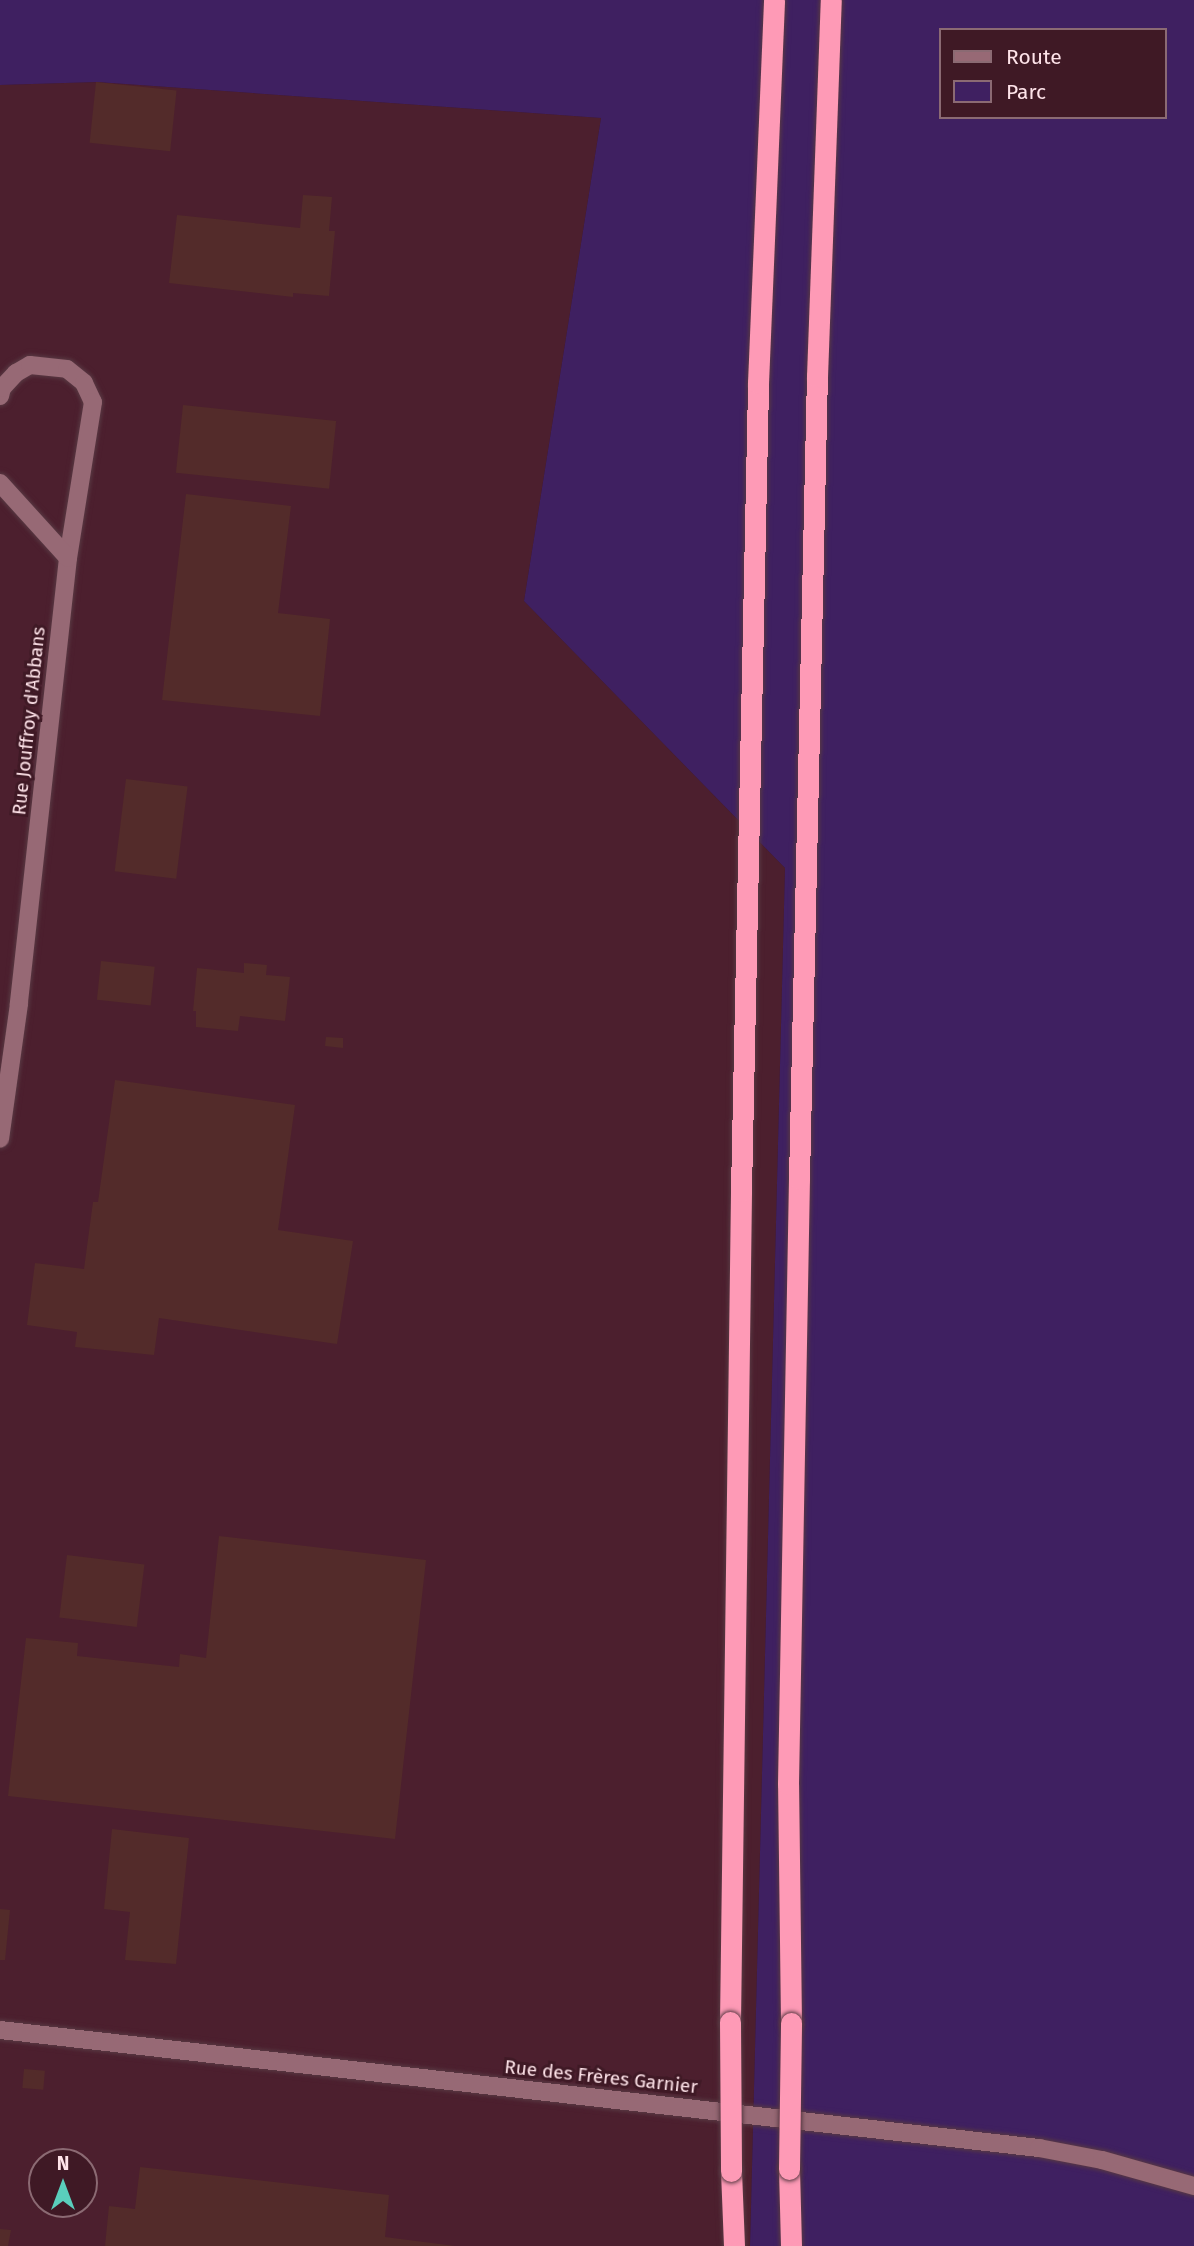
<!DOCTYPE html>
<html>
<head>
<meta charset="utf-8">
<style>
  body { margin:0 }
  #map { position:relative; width:1194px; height:2246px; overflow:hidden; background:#3f1925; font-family:"Fira Sans",sans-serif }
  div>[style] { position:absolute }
  .built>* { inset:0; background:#4c1f2e }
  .green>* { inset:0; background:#3f2061 }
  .building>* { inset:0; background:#532b2a; transform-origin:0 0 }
  .roads { filter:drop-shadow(0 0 2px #583943) drop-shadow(0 0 2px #583943) }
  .street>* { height:18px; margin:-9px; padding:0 9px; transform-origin:9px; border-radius:9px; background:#976975 }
  .highway>* { height:21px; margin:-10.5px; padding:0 10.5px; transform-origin:10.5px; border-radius:10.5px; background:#fe9ab6 }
  .bridges { filter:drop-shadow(0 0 2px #583943) drop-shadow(0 0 2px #583943) }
  .highway-bridge>* { height:21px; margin:-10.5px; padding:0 10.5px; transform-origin:10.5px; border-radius:10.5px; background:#fe9ab6 }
  span { translate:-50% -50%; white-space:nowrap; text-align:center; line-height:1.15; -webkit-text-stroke:6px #3f1925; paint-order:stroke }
  .street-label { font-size:19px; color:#fee3e9 }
  .legend { position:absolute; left:939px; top:28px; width:228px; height:91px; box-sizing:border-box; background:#3f1925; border:2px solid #8b6a73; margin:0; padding:9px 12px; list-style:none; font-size:21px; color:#fee3e9 }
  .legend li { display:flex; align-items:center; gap:14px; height:35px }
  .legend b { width:35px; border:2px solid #8b6a73 }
  .north { position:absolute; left:28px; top:2148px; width:70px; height:70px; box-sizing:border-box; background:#3f1925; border:2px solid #8b6a73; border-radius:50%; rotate:0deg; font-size:19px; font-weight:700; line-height:28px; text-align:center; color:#fee3e9 }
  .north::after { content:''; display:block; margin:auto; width:24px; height:32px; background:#5acebc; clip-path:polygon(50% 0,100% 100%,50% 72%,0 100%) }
</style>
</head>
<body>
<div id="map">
  <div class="built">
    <i style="clip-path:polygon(evenodd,97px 82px,601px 118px,524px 601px,785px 868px,750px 2246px,0 2246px,0 85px,97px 82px,42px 2162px,84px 2162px,84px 2204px,42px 2204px,42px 2162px)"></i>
  </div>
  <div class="green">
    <i style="clip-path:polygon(evenodd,0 0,1194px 0,1194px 2246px,750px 2246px,785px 868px,524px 601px,601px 118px,97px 82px,0 85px,0 0,940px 30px,1164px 30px,1164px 117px,940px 117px,940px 30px)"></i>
  </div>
  <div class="building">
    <i style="left:96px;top:82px;width:81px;height:61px;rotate:6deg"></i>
    <i style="clip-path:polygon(303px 195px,332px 197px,329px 231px,335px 231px,329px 296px,293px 293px,293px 297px,169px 283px,177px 215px,300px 228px)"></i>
    <i style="left:183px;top:405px;width:154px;height:68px;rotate:6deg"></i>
    <i style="clip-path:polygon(186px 494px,291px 506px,278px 613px,330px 619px,320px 716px,162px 700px)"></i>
    <i style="left:126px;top:779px;width:62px;height:93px;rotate:7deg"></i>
    <i style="left:101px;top:961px;width:54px;height:39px;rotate:6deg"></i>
    <i style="clip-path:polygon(244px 963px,267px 965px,266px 975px,290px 977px,285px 1021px,240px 1016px,238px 1031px,196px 1027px,196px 1011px,193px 1011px,197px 968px,244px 973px)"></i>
    <i style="clip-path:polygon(326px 1037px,343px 1038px,343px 1048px,325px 1046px)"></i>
    <i style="clip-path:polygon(115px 1080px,295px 1105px,278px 1230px,353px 1241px,337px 1344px,159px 1318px,154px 1355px,75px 1347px,77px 1332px,27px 1325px,35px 1263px,84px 1269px,93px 1202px,98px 1202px)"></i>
    <i style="clip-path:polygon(219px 1536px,426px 1560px,395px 1839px,8px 1796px,26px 1638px,78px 1643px,77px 1656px,179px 1667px,180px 1654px,206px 1658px)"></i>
    <i style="left:67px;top:1555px;width:78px;height:63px;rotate:7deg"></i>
    <i style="clip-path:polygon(112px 1829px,189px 1838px,176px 1964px,125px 1960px,130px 1912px,104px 1909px)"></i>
    <i style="clip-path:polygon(0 1909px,10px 1910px,5px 1960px,0 1960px)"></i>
    <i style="left:24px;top:2069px;width:21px;height:19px;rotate:5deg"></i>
    <i style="clip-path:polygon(140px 2167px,389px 2195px,385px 2237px,455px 2246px,105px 2246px,109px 2206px,135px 2209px)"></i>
    <i style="clip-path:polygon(0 2229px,11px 2230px,8px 2246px,0 2246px)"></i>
  </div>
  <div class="roads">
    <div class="street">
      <i style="left:0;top:396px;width:8px;rotate:-76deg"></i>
      <i style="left:2px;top:388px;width:21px;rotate:-47deg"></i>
      <i style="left:16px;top:373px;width:16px;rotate:-30deg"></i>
      <i style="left:30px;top:365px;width:37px;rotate:6deg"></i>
      <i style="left:67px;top:369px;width:22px;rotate:39deg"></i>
      <i style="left:84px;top:383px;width:21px;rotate:65deg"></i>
      <i style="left:93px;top:402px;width:158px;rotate:99.1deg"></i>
      <i style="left:68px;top:558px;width:449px;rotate:96.3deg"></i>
      <i style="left:19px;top:1004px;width:136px;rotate:98deg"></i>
      <i style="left:0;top:483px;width:101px;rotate:47.8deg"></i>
      <i style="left:0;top:2030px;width:1046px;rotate:6.48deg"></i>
      <i style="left:1039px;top:2148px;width:64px;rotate:10.8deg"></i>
      <i style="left:1102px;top:2160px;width:96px;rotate:15.8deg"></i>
    </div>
    <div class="highway">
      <i style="left:730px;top:2022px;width:831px;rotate:-89.24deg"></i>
      <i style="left:741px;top:1191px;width:808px;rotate:-88.79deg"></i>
      <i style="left:758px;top:383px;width:383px;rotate:-87.6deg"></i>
      <i style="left:791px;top:2023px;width:239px;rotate:-90.7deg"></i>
      <i style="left:788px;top:1784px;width:605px;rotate:-88.96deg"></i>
      <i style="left:799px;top:1179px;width:803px;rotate:-88.72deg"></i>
      <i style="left:817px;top:376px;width:376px;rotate:-87.9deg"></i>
      <i style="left:789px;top:2169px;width:77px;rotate:88.5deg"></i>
      <i style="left:731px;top:2171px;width:75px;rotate:87.7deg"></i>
    </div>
  </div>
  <div class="bridges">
    <div class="highway-bridge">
      <i style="left:730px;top:2022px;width:149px;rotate:89.6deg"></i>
      <i style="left:789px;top:2169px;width:146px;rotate:-89.2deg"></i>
    </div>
  </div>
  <div class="street-label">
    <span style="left:29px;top:721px;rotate:-84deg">Rue Jouffroy d'Abbans</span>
    <span style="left:601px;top:2077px;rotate:6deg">Rue des Frères Garnier</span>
  </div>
  <ul class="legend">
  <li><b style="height:9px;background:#976975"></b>Route</li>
  <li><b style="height:19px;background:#3f2061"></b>Parc</li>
  </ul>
  <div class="north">N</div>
</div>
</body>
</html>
